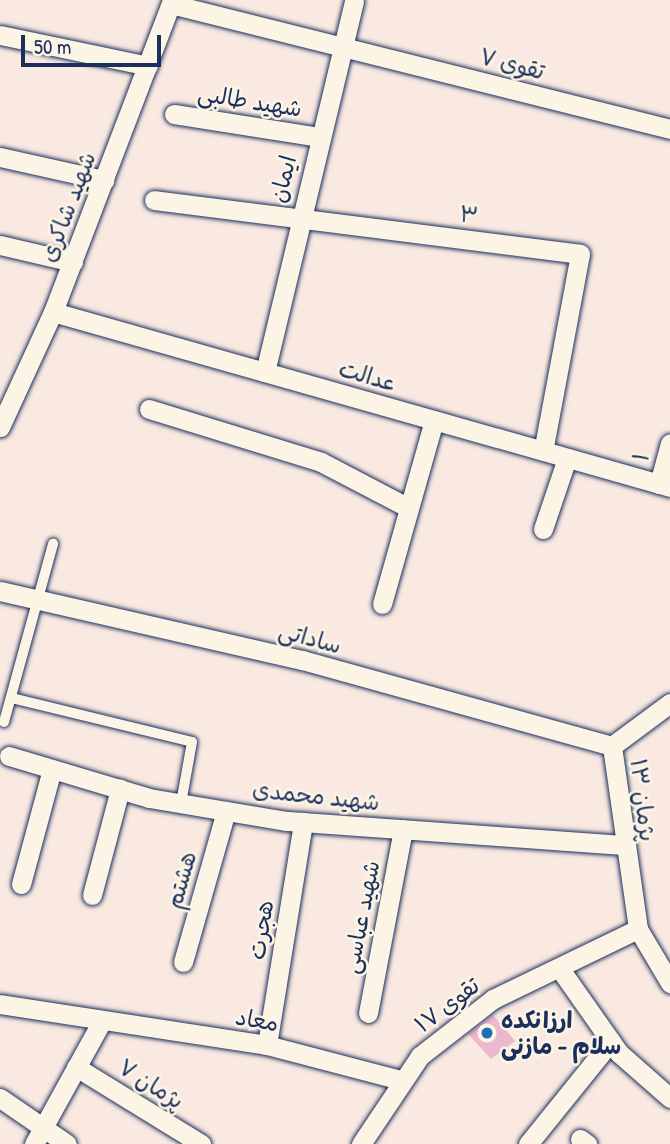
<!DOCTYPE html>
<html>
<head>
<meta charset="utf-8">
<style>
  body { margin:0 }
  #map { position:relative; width:670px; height:1144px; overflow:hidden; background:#f9e9e1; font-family:"Patrick Hand","Playpen Sans Arabic",sans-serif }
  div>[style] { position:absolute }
  .building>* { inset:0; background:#edb7cf }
  .roads { filter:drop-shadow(0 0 2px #1b2f5e) drop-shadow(0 0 2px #1b2f5e) }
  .service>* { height:10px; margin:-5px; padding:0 5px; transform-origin:5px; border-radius:5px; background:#fcf5e5 }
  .minor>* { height:19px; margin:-9.5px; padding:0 9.5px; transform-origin:9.5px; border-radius:9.5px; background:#fcf5e5 }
  .dots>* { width:19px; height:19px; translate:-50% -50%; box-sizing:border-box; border:4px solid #fcf5e5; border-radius:50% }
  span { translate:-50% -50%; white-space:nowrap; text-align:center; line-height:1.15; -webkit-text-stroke:5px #fcf5e5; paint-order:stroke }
  .street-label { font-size:23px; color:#1b2f5e }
  .poi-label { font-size:23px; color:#1b2f5e; font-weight:700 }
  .left { translate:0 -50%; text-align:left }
  .scale { position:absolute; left:21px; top:35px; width:140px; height:32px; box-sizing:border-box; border:4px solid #1b2f5e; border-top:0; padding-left:9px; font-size:21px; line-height:24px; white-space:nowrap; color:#1b2f5e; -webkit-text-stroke:5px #fcf5e5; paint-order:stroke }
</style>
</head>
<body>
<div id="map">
  <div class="building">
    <i style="clip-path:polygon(493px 1015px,515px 1041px,491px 1059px,468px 1034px)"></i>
  </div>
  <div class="roads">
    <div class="service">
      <i style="left:12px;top:698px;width:185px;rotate:13.7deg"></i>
      <i style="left:192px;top:742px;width:62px;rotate:100.2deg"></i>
      <i style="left:4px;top:722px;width:185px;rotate:-74.6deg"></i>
    </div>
    <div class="minor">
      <i style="left:171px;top:4px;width:514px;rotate:14.06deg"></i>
      <i style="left:0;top:35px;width:151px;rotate:11.8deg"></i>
      <i style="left:174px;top:114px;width:148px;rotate:9deg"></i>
      <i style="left:0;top:157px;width:107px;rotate:12.5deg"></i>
      <i style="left:154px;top:200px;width:429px;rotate:7.2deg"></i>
      <i style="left:580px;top:254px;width:200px;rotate:100.6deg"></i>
      <i style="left:0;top:245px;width:75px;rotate:13.1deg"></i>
      <i style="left:53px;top:312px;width:641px;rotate:15.83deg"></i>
      <i style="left:265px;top:372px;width:382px;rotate:-76.5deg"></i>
      <i style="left:149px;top:409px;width:180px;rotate:17.1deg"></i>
      <i style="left:321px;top:462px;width:99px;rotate:27.6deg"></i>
      <i style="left:0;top:427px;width:127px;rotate:-65.3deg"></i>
      <i style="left:53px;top:312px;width:334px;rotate:-69.1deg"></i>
      <i style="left:659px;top:484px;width:42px;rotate:-75deg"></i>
      <i style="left:543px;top:529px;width:75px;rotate:-71.3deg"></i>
      <i style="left:0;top:591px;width:310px;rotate:12.9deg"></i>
      <i style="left:302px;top:660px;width:322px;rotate:15.5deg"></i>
      <i style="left:612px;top:746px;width:185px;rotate:81.9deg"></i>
      <i style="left:638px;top:929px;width:63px;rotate:59.3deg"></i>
      <i style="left:382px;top:604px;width:191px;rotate:-74.2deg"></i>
      <i style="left:612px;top:746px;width:72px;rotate:-36.6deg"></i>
      <i style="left:9px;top:756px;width:146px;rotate:16.7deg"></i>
      <i style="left:149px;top:798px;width:140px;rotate:9.5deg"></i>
      <i style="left:287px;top:821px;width:338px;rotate:4.1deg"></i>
      <i style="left:21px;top:884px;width:119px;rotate:-74.9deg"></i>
      <i style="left:92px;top:895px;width:110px;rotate:-75.2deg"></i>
      <i style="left:183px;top:962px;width:157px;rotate:-74.1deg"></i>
      <i style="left:560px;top:969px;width:103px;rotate:54.9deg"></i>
      <i style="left:619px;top:1053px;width:68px;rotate:41.4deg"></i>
      <i style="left:0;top:1004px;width:270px;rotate:8.7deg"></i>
      <i style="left:267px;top:1045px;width:138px;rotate:14.7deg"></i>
      <i style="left:368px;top:1013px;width:187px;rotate:-79.2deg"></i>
      <i style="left:267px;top:1045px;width:226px;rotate:-80.8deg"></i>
      <i style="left:76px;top:1067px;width:147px;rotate:31.6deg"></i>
      <i style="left:0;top:1098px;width:81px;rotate:34.5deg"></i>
      <i style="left:580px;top:1139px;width:9px;rotate:36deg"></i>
      <i style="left:34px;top:1144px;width:141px;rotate:-61.1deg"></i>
      <i style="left:361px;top:1144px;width:106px;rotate:-56.2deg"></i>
      <i style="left:420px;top:1056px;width:93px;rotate:-38deg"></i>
      <i style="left:493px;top:999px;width:161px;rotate:-25.8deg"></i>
      <i style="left:528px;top:1144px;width:132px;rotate:-51.1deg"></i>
    </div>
  </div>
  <div class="dots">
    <i style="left:487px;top:1033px;background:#1f6fb2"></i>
  </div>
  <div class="street-label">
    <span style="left:512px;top:64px;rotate:14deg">تقوی ۷</span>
    <span style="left:250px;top:101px;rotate:9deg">شهید طالبی</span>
    <span style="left:283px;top:179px;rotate:-76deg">ایمان</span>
    <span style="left:68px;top:207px;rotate:-69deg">شهید شاکری</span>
    <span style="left:469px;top:215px;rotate:7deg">۳</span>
    <span style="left:368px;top:376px;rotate:16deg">عدالت</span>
    <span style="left:641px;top:457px;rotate:-75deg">۱</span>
    <span style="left:310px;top:638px;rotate:15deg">ساداتی</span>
    <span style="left:316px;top:796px;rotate:6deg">شهید محمدی</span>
    <span style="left:643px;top:800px;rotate:83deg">پژمان ۱۳</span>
    <span style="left:181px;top:880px;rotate:-74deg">هشتم</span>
    <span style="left:361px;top:917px;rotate:-79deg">شهید عباسی</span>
    <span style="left:261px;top:930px;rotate:-81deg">هجرت</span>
    <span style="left:447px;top:1005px;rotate:-37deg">تقوی ۱۷</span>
    <span style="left:257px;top:1020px;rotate:10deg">معاد</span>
    <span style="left:151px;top:1084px;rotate:32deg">پژمان ۷</span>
  </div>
  <div class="poi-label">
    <span class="left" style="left:501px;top:1033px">ارزانکده<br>سلام - مازنی</span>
  </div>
  <div class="scale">50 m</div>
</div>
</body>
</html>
